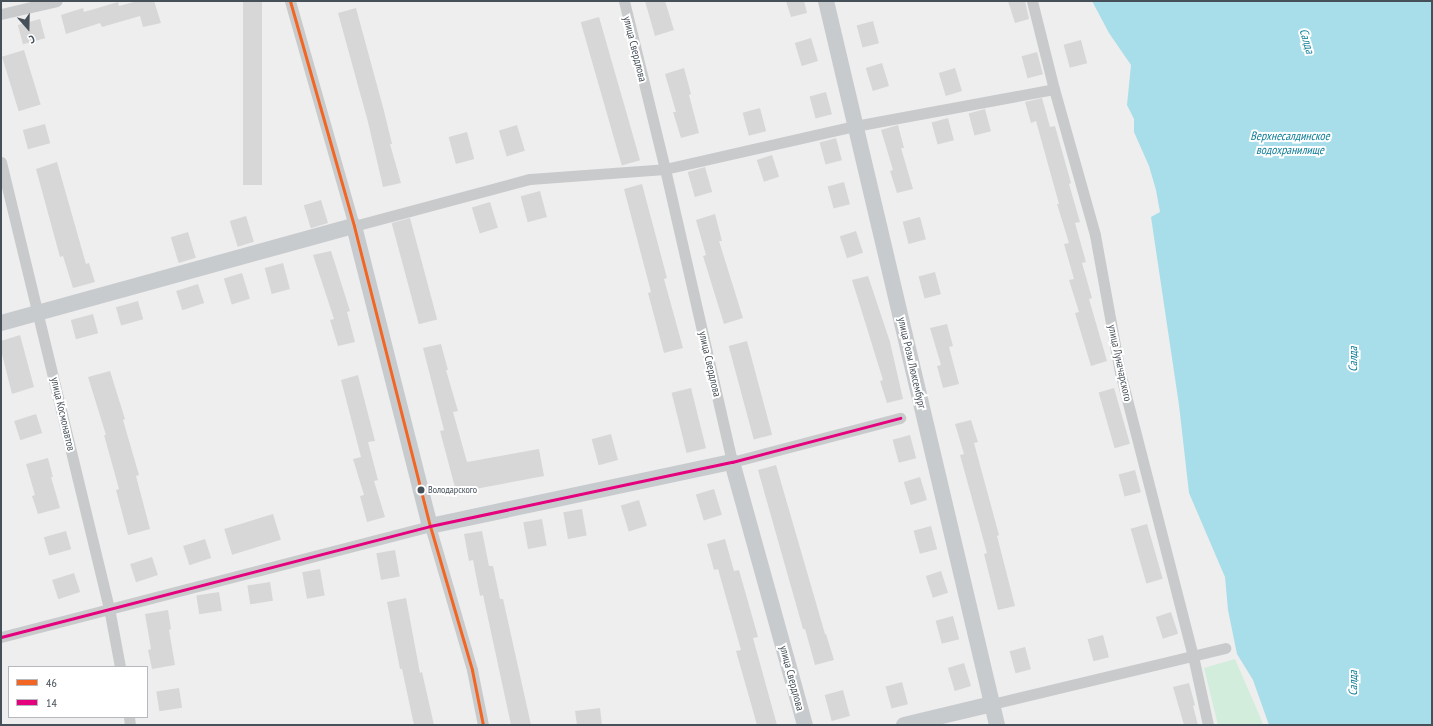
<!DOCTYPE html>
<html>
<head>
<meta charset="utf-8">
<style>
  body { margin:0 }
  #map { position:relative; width:1433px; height:726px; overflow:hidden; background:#eee; font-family:"PT Sans Narrow",sans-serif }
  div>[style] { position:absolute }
  .green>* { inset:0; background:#d2eddc }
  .water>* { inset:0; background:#a8ddea }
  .building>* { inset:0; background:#d7d7d8; transform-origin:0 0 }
  .street>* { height:11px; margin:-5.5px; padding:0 5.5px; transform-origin:5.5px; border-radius:5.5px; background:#c8cacc }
  .secondary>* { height:16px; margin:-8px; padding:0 8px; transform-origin:8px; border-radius:8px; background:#c8cbce }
  .bus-1>* { height:3px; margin:-1.5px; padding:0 1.5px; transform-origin:1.5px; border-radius:1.5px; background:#f26522 }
  .bus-2>* { height:3px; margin:-1.5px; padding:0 1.5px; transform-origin:1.5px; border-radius:1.5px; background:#e5007d }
  .dots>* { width:11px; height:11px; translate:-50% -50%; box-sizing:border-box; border:2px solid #fff; border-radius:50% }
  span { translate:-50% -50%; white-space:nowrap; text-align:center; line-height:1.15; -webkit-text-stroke:4px #fff; paint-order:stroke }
  .bus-label { font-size:10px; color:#465059 }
  .left { translate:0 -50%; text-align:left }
  .street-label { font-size:11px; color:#465059 }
  .water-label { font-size:12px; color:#117f9a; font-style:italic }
  .frame { position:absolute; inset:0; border:2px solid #465059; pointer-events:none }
  .legend { position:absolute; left:8px; top:666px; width:140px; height:52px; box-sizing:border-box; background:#fff; border:1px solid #b5b9bd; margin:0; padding:5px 7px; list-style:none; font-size:12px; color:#465059 }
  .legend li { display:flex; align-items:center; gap:8px; height:20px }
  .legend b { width:20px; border:1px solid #b5b9bd }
  .north { position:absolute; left:8px; top:8px; width:40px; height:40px; -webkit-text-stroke:3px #fff; paint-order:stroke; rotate:160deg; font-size:11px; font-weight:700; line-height:16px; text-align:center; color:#465059 }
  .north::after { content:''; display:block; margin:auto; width:14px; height:18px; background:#465059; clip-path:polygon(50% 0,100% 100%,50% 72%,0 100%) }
</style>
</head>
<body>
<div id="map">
  <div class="green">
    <i style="clip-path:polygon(1235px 659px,1261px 719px,1263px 725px,1218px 725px,1204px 668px)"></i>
  </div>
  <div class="water">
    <i style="clip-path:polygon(1092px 1px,1432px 1px,1432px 725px,1269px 725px,1253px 680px,1237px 654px,1228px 610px,1225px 577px,1189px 493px,1179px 405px,1151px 217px,1160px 212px,1156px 190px,1149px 166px,1134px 132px,1134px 119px,1127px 105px,1131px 65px,1109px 33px)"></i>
  </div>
  <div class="building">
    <i style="clip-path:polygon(138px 1px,154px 1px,161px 23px,143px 27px,140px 16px,102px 27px,100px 23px,66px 34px,61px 15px,83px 8px,84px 12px,118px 2px,119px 6px)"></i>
    <i style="left:243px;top:1px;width:19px;height:184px"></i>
    <i style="clip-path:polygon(645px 1px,665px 1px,674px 30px,655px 36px)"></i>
    <i style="clip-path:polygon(786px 1px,804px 1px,807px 13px,791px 17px)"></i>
    <i style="clip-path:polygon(1008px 1px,1025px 1px,1029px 19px,1015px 23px)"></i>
    <i style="clip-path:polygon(356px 8px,384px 111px,392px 144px,390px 144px,401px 183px,383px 187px,368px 122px,338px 13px)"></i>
    <i style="left:599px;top:17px;width:149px;height:19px;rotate:74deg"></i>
    <i style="left:40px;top:19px;width:20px;height:23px;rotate:75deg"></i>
    <i style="left:873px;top:21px;width:23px;height:17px;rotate:75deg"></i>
    <i style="left:811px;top:38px;width:24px;height:17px;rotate:73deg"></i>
    <i style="left:1081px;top:40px;width:24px;height:18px;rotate:75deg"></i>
    <i style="left:24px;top:50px;width:57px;height:23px;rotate:73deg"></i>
    <i style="left:1037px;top:52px;width:23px;height:16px;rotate:75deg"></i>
    <i style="left:882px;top:63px;width:24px;height:17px;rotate:73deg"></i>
    <i style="clip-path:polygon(684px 68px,691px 94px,689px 95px,699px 133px,681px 138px,673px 112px,676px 112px,665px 74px)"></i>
    <i style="left:955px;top:68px;width:24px;height:17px;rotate:73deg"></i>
    <i style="left:826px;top:92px;width:23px;height:17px;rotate:75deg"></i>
    <i style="clip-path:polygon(1042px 98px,1050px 127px,1055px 126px,1071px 183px,1069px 184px,1080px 222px,1075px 223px,1086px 262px,1082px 263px,1092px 298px,1089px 299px,1107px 361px,1091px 366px,1075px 313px,1079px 312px,1069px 280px,1074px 279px,1064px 244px,1069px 243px,1057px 204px,1059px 204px,1036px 121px,1031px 123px,1025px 102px)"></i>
    <i style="left:760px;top:108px;width:24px;height:18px;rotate:75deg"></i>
    <i style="left:985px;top:109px;width:23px;height:17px;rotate:75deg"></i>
    <i style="left:948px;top:118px;width:23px;height:17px;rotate:75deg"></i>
    <i style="left:45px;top:124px;width:20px;height:23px;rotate:75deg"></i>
    <i style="left:517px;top:125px;width:27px;height:19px;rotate:73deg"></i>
    <i style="clip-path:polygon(898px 125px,904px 148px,901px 148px,913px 189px,897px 193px,890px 171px,893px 170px,881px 130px)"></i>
    <i style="left:467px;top:132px;width:28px;height:19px;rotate:75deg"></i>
    <i style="left:836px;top:138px;width:23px;height:17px;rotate:75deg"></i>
    <i style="left:772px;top:155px;width:23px;height:16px;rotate:72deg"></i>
    <i style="clip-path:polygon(57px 162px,86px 264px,89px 263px,95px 282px,73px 288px,63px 256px,60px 257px,36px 169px)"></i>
    <i style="left:705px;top:167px;width:26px;height:18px;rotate:74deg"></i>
    <i style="left:844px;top:182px;width:23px;height:17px;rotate:75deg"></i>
    <i style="clip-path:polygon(642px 184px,667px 278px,664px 279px,683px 348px,664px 353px,648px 293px,651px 292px,624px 189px)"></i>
    <i style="left:540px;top:191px;width:27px;height:20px;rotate:75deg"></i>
    <i style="left:321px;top:200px;width:24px;height:18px;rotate:73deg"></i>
    <i style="left:490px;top:202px;width:27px;height:19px;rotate:73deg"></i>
    <i style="clip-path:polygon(715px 214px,722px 241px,719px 241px,743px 318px,724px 324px,703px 256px,706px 255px,696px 220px)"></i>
    <i style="left:246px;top:216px;width:27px;height:17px;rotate:73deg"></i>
    <i style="left:920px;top:217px;width:23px;height:18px;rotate:75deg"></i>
    <i style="left:410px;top:218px;width:105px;height:19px;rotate:75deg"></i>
    <i style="left:856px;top:231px;width:23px;height:17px;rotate:72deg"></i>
    <i style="left:188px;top:232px;width:27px;height:18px;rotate:73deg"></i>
    <i style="clip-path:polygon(331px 251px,350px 311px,347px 312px,355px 342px,338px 346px,330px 320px,334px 319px,313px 255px)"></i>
    <i style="left:283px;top:263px;width:27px;height:19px;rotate:75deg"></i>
    <i style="left:935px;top:272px;width:23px;height:17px;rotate:75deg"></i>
    <i style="left:242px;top:273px;width:27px;height:19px;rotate:73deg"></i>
    <i style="clip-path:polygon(868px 276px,890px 342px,903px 399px,887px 403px,880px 381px,883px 380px,852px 280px)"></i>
    <i style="left:198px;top:284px;width:20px;height:23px;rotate:72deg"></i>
    <i style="left:138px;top:301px;width:19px;height:23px;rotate:74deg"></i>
    <i style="left:93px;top:314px;width:20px;height:23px;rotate:75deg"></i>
    <i style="clip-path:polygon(947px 324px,953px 346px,949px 347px,959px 384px,943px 388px,937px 366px,941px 365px,930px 328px)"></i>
    <i style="clip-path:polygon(20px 335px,34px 387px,12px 394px,1px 350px,1px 341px)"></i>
    <i style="left:747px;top:341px;width:97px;height:19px;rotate:75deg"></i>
    <i style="clip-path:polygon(441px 344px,448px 370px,446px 370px,458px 411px,453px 412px,467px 462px,539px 449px,544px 476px,475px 489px,457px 495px,440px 431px,444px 430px,423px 348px)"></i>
    <i style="clip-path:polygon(110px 371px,125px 419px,123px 420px,139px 475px,136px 476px,150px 529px,128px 535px,116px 490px,119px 489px,104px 435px,106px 435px,88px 377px)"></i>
    <i style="clip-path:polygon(358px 375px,375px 441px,368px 442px,378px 480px,374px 481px,385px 517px,367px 522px,360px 496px,364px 495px,353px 459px,361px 457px,341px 380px)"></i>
    <i style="left:691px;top:388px;width:62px;height:20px;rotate:76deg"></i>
    <i style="left:1114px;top:388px;width:58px;height:16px;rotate:74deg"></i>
    <i style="left:36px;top:414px;width:20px;height:23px;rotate:72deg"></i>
    <i style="clip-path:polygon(971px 420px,978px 442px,974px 443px,999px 535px,997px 536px,1015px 606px,998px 610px,984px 554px,987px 553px,960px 455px,964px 454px,955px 424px)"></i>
    <i style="left:611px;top:434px;width:27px;height:20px;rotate:75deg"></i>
    <i style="left:910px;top:435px;width:24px;height:18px;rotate:75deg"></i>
    <i style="clip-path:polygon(48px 458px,53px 477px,51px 477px,60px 508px,38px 514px,32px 496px,35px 495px,26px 464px)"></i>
    <i style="clip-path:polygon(776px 465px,825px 634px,826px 634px,834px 660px,815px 665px,805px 629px,803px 629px,758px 470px)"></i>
    <i style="left:1135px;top:470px;width:23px;height:17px;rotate:75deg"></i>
    <i style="left:920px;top:477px;width:24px;height:17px;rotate:73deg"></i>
    <i style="left:714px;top:489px;width:27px;height:19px;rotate:73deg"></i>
    <i style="left:639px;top:500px;width:27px;height:19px;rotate:73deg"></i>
    <i style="left:582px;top:509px;width:27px;height:19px;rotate:80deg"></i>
    <i style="left:273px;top:514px;width:27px;height:51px;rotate:73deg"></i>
    <i style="left:542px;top:519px;width:27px;height:19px;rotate:80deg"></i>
    <i style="left:1147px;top:524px;width:57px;height:17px;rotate:74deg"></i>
    <i style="left:931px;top:526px;width:24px;height:18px;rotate:75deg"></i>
    <i style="left:66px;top:531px;width:19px;height:23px;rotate:74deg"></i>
    <i style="clip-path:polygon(482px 531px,489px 566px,493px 566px,500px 599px,503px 599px,531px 725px,511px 725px,483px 595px,480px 596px,473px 560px,469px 561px,464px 534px)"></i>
    <i style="left:205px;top:539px;width:20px;height:23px;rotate:72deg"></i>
    <i style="clip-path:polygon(725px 539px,734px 571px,739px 570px,758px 637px,753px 638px,777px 725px,757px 725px,736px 651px,741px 650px,718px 569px,714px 570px,707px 544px)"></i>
    <i style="left:395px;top:550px;width:27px;height:19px;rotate:80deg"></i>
    <i style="left:152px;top:557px;width:19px;height:23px;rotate:72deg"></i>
    <i style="left:320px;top:569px;width:27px;height:18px;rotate:80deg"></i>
    <i style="left:941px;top:571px;width:23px;height:16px;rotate:72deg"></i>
    <i style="left:74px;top:573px;width:20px;height:23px;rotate:72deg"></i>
    <i style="left:270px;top:582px;width:19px;height:23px;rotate:81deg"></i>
    <i style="left:219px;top:592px;width:19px;height:23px;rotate:81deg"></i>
    <i style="clip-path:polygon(406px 598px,420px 673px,422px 672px,434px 725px,414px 725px,402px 669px,400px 669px,387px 602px)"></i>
    <i style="clip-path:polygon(168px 610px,171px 629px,169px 630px,175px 665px,152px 669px,148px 650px,151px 649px,145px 614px)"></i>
    <i style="left:1171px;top:612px;width:23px;height:16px;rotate:72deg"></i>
    <i style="left:953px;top:616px;width:24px;height:18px;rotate:75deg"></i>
    <i style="left:1103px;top:635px;width:23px;height:16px;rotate:75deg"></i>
    <i style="left:1025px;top:647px;width:23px;height:16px;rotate:75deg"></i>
    <i style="left:964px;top:663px;width:24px;height:17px;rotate:73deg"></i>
    <i style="left:902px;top:682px;width:23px;height:17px;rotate:75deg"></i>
    <i style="clip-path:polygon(1189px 683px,1195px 705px,1193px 706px,1198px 725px,1184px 725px,1173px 687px)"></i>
    <i style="left:179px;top:688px;width:20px;height:23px;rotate:81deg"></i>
    <i style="left:843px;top:690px;width:27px;height:19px;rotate:75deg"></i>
    <i style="clip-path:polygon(600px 708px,602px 725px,577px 725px,575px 711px)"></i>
  </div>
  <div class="street">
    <i style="left:290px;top:1px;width:234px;rotate:74.1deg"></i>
    <i style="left:354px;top:226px;width:182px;rotate:-15deg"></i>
    <i style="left:530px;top:179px;width:135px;rotate:-4.2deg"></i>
    <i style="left:665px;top:169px;width:195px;rotate:-12.8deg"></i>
    <i style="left:855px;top:126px;width:202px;rotate:-10.5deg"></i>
    <i style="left:624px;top:1px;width:173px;rotate:76.3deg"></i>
    <i style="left:665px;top:169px;width:301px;rotate:77.1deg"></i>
    <i style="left:732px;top:462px;width:174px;rotate:-14.7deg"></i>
    <i style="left:1032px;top:1px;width:91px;rotate:76deg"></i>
    <i style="left:1054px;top:89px;width:152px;rotate:74.3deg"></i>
    <i style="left:1095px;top:235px;width:139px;rotate:79.7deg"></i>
    <i style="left:1120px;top:372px;width:293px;rotate:75.6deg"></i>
    <i style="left:1193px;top:656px;width:71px;rotate:77.7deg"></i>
    <i style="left:1px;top:14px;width:57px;rotate:-13.1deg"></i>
    <i style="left:1px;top:162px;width:459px;rotate:76.4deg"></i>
    <i style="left:109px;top:608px;width:60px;rotate:79.4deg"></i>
    <i style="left:1px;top:637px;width:443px;rotate:-14.5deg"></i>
    <i style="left:430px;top:526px;width:150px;rotate:73.7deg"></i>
    <i style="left:472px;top:670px;width:56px;rotate:78.7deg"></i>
    <i style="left:992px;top:704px;width:240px;rotate:-13.5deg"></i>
    <i style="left:129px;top:717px;width:8px;rotate:83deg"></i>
  </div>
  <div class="secondary">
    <i style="left:826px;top:1px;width:744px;rotate:76.71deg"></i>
    <i style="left:1px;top:323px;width:366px;rotate:-15.4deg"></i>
    <i style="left:354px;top:226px;width:309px;rotate:75.8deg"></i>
    <i style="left:430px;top:526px;width:309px;rotate:-12deg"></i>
    <i style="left:732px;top:462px;width:273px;rotate:74.5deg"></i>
    <i style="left:904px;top:725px;width:90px;rotate:-13.4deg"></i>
  </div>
  <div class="bus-1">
    <i style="left:290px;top:1px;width:234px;rotate:74.1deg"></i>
    <i style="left:354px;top:226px;width:309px;rotate:75.8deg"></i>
    <i style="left:430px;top:526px;width:150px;rotate:73.7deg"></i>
    <i style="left:472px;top:670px;width:56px;rotate:78.7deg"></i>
  </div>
  <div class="bus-2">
    <i style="left:1px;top:637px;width:443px;rotate:-14.5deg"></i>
    <i style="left:430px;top:526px;width:309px;rotate:-12deg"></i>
    <i style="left:732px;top:462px;width:174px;rotate:-14.7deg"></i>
  </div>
  <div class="dots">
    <i style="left:421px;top:490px;background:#465059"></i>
  </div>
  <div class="bus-label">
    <span class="left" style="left:428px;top:490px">Володарского</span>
  </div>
  <div class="street-label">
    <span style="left:635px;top:49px;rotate:76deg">улица Свердлова</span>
    <span style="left:912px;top:363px;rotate:77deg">улица Розы Люксембург</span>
    <span style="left:1120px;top:363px;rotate:78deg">улица Луначарского</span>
    <span style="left:710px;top:364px;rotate:77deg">улица Свердлова</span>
    <span style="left:63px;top:414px;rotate:77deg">улица Космонавтов</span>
    <span style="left:792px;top:678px;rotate:75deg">улица Свердлова</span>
  </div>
  <div class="water-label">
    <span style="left:1307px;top:41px;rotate:74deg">Салда</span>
    <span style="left:1290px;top:143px">Верхнесалдинское<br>водохранилище</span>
    <span style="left:1353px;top:359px;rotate:-90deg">Салда</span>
    <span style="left:1353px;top:683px;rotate:-90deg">Салда</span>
  </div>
  <div class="frame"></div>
  <ul class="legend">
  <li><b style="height:5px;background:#f26522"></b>46</li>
  <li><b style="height:5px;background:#e5007d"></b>14</li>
  </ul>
  <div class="north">С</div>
</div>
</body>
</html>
